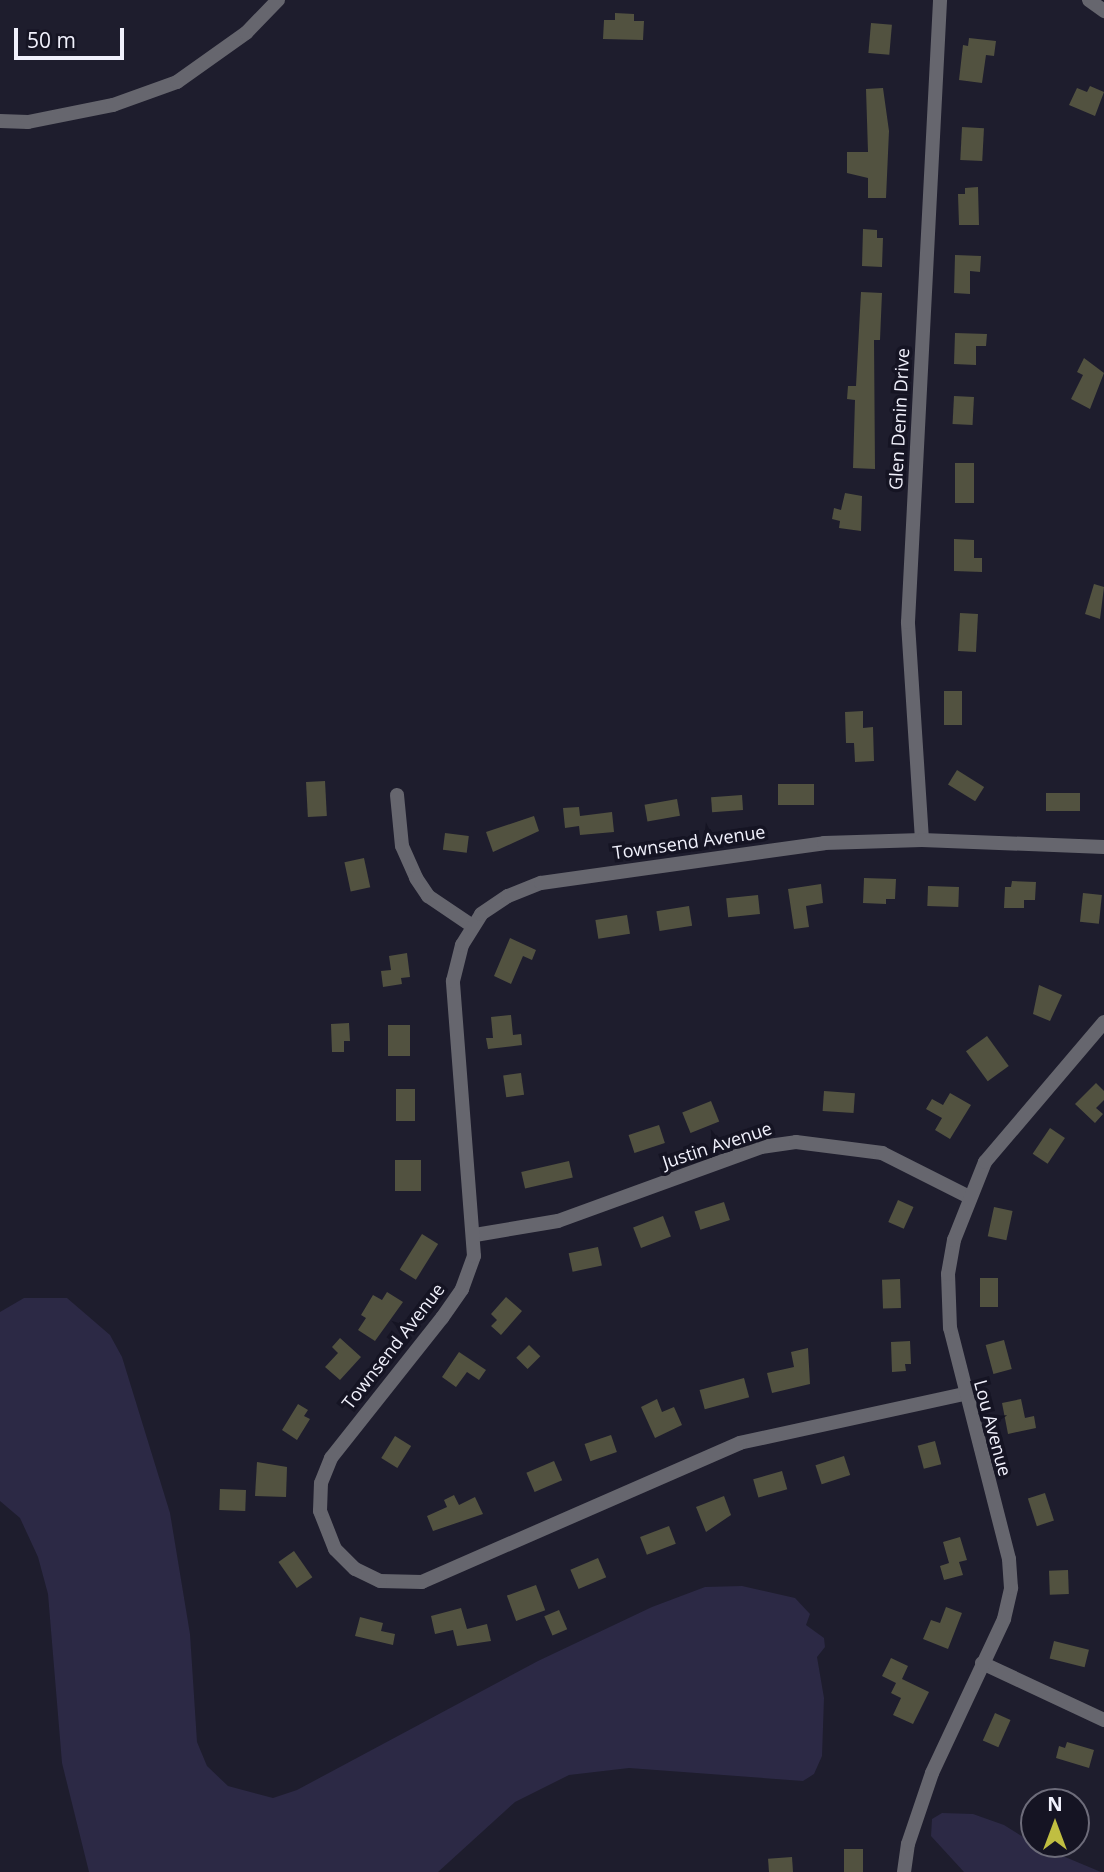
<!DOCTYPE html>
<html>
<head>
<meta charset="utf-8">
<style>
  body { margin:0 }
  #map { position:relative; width:1104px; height:1872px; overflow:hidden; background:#1e1d2d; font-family:"Open Sans",sans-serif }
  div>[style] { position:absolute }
  .green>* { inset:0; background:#2c2945 }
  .building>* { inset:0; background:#525240; transform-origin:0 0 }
  .street>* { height:14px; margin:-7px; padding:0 7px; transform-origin:7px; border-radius:7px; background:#66666e }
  span { translate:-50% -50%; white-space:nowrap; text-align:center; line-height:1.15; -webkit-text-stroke:7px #151423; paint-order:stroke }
  .street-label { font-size:18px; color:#f1f1fc }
  .north { position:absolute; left:1020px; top:1788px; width:70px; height:70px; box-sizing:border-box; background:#151423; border:2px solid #6d6c7a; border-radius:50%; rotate:0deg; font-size:19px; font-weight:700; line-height:28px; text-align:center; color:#f1f1fc }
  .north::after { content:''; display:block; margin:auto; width:24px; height:32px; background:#c0be41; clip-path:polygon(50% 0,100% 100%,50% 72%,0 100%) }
  .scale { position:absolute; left:14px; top:28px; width:110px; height:32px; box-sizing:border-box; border:4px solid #f1f1fc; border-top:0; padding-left:9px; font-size:21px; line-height:24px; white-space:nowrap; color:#f1f1fc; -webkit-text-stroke:5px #151423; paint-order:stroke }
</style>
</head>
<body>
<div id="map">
  <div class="green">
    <i style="clip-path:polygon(24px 1298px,67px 1298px,110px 1335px,122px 1357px,170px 1513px,190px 1634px,197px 1742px,207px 1766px,228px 1786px,273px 1798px,297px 1790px,538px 1661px,652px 1607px,705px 1587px,742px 1586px,795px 1598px,810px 1614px,806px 1625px,824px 1638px,825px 1647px,817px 1657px,824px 1698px,822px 1756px,814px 1774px,803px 1781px,629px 1768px,569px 1775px,515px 1802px,438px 1872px,89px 1872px,62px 1763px,48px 1594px,38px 1557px,20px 1518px,0 1501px,0 1312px)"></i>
    <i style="clip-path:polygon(942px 1813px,973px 1814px,1004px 1825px,1034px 1844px,1101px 1872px,964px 1872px,931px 1836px,932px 1819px)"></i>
  </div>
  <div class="building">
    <i style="clip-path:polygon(615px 13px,634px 14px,634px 21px,644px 21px,643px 40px,603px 39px,604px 20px,615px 20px)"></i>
    <i style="left:871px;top:23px;width:21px;height:30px;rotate:5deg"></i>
    <i style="clip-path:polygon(969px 38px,996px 41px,994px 56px,986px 55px,982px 83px,959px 80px,963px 45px,968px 46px)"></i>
    <i style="clip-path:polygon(1090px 86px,1104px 92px,1095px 116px,1069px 105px,1077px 88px,1087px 92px)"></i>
    <i style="clip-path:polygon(883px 88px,889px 131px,886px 198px,868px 198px,868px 178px,847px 173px,847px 152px,868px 152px,866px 89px)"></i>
    <i style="left:962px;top:127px;width:22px;height:33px;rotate:3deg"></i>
    <i style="clip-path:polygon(978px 187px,979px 225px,959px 225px,958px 194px,965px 194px,965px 188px)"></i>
    <i style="clip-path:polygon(863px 229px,877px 230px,877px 238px,883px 238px,882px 267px,862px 266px)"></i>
    <i style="clip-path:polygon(955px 255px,981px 256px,980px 272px,970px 271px,970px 294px,954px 293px)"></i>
    <i style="clip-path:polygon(861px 292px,882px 293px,880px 340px,874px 340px,875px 469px,853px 468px,855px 400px,847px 399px,848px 386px,856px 386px)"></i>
    <i style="clip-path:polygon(955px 333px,987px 334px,986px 346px,976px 346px,976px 365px,954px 364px)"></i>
    <i style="clip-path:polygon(1084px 358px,1104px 373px,1090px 409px,1071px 399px,1083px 375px,1077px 372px)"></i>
    <i style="left:954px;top:396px;width:20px;height:28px;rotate:3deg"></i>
    <i style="left:955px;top:463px;width:19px;height:40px"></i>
    <i style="clip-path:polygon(845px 493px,862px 496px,861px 531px,839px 528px,840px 521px,832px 519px,834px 508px,841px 510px)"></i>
    <i style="clip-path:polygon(954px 539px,974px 540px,974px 558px,982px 558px,982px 572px,954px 571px)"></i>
    <i style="clip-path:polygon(1094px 584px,1104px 587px,1100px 619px,1085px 614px)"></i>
    <i style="left:960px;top:613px;width:18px;height:38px;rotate:3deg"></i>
    <i style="left:944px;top:691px;width:18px;height:34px"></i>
    <i style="clip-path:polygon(863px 711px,863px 728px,873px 727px,874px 761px,855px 762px,854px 743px,846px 743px,845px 712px)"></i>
    <i style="left:957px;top:770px;width:32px;height:17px;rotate:32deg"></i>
    <i style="left:325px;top:781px;width:35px;height:19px;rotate:87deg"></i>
    <i style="left:814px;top:784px;width:21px;height:36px;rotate:90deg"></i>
    <i style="left:1046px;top:793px;width:34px;height:18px"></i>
    <i style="left:742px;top:795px;width:15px;height:31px;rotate:86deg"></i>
    <i style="left:677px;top:799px;width:17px;height:33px;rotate:80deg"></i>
    <i style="clip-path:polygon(579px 807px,580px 816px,612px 812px,614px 832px,580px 835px,579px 826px,565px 828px,563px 808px)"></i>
    <i style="clip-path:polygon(534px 816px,539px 831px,493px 852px,486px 832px)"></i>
    <i style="left:445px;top:833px;width:24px;height:17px;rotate:7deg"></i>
    <i style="left:364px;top:858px;width:30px;height:20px;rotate:78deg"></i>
    <i style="clip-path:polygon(864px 878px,896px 879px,895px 899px,886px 899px,886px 904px,863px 903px)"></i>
    <i style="clip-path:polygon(1012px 881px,1036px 882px,1035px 900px,1024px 900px,1024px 908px,1004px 908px,1005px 887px,1011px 887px)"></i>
    <i style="clip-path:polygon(821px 884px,823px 903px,806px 906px,809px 927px,794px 929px,788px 889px)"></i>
    <i style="left:928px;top:886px;width:31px;height:20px;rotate:2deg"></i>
    <i style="left:1083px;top:893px;width:19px;height:29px;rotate:6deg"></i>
    <i style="left:758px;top:895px;width:19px;height:32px;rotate:84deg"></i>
    <i style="left:689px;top:906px;width:20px;height:33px;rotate:81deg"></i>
    <i style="left:627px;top:915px;width:19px;height:32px;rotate:81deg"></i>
    <i style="clip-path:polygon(510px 938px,536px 950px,532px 960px,523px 956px,511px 984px,494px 976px)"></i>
    <i style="clip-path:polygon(407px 953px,410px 977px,401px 978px,402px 984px,383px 987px,381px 971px,391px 970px,389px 956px)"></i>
    <i style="clip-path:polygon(1039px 985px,1062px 995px,1050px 1021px,1033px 1014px)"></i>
    <i style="clip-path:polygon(511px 1015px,513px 1035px,521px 1034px,522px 1045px,488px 1049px,486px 1038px,493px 1038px,491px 1017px)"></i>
    <i style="clip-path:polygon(349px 1023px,350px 1041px,344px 1041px,344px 1052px,332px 1052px,331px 1024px)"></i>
    <i style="left:388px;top:1025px;width:22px;height:31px"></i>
    <i style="left:987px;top:1036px;width:37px;height:26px;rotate:54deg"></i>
    <i style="left:521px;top:1073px;width:22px;height:18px;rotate:82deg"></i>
    <i style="clip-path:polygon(1096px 1083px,1104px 1091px,1104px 1100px,1096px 1108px,1103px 1114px,1095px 1123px,1075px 1104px)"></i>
    <i style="left:396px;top:1089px;width:19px;height:32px"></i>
    <i style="left:824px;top:1091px;width:31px;height:20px;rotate:4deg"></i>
    <i style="clip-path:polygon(950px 1093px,971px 1105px,950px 1139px,935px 1130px,942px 1118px,926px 1109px,932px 1099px,943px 1105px)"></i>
    <i style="left:711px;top:1101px;width:22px;height:31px;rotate:68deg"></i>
    <i style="left:659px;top:1125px;width:19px;height:32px;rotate:72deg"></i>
    <i style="left:1050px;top:1128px;width:18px;height:31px;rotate:34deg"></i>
    <i style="left:395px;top:1160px;width:26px;height:31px"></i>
    <i style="left:569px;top:1161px;width:17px;height:49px;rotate:77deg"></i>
    <i style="left:898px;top:1200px;width:17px;height:24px;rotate:24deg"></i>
    <i style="left:724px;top:1202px;width:19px;height:31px;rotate:72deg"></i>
    <i style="left:994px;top:1207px;width:19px;height:30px;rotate:12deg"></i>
    <i style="left:663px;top:1216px;width:22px;height:32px;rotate:69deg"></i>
    <i style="left:422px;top:1234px;width:19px;height:42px;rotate:32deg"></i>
    <i style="left:598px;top:1247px;width:19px;height:30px;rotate:78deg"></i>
    <i style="left:980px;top:1278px;width:18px;height:29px"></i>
    <i style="left:900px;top:1279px;width:29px;height:18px;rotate:88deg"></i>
    <i style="clip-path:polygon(387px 1292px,403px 1302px,375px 1341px,358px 1330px,366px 1318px,361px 1315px,373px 1295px,382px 1300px)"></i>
    <i style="clip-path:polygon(506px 1297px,522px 1311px,501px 1335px,491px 1326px,497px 1320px,491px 1314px)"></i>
    <i style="clip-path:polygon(340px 1338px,361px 1357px,340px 1380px,325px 1367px,338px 1353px,332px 1347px)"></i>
    <i style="left:1004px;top:1340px;width:30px;height:19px;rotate:75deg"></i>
    <i style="clip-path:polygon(910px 1341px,911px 1364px,905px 1364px,906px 1371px,892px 1372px,891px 1342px)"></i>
    <i style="left:529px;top:1345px;width:16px;height:18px;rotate:45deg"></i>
    <i style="clip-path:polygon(808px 1348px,810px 1384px,772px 1393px,767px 1373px,794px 1367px,791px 1352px)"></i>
    <i style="clip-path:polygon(459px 1352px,486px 1370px,479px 1380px,467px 1372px,456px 1387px,442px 1377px)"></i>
    <i style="left:744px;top:1378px;width:20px;height:46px;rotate:75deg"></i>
    <i style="clip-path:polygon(657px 1399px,662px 1412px,674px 1407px,682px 1425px,655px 1438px,641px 1407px)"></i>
    <i style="clip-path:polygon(1021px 1399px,1025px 1418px,1034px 1416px,1036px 1428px,1008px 1434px,1002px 1403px)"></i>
    <i style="clip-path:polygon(298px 1404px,308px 1410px,304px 1416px,310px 1419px,297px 1440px,282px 1430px)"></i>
    <i style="left:611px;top:1435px;width:18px;height:28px;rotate:71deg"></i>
    <i style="left:395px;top:1436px;width:19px;height:26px;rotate:32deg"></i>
    <i style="left:935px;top:1441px;width:24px;height:18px;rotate:75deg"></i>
    <i style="left:844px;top:1456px;width:20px;height:30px;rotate:72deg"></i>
    <i style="left:554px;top:1461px;width:21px;height:30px;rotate:67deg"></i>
    <i style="clip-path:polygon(257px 1462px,287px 1467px,286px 1497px,255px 1496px)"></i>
    <i style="left:782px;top:1471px;width:19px;height:30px;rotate:74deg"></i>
    <i style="left:220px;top:1489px;width:26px;height:21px;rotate:2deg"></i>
    <i style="left:1045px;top:1493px;width:29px;height:18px;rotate:72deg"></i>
    <i style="clip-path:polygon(454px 1495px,459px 1505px,475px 1497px,483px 1514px,433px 1531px,427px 1516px,447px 1507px,444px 1500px)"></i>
    <i style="clip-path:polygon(724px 1496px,731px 1515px,706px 1532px,696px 1507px)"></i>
    <i style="left:669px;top:1526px;width:19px;height:31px;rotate:69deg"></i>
    <i style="clip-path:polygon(960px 1537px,967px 1560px,959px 1562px,963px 1575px,944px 1580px,940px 1566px,949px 1563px,943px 1542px)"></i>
    <i style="left:294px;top:1551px;width:32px;height:19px;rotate:55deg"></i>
    <i style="left:598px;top:1558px;width:21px;height:30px;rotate:67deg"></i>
    <i style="left:1068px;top:1570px;width:24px;height:19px;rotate:88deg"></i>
    <i style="left:536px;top:1585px;width:27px;height:31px;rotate:70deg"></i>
    <i style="clip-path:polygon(946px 1607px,962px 1613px,948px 1649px,923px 1639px,931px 1620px,940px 1623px)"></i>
    <i style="clip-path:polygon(461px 1608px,467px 1629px,487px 1624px,491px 1641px,457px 1646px,453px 1630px,435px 1634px,431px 1616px)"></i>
    <i style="left:559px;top:1610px;width:21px;height:16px;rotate:67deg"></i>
    <i style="clip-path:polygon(360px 1617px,383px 1623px,381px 1631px,395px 1634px,393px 1645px,355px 1636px)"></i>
    <i style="left:1054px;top:1641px;width:36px;height:18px;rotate:14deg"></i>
    <i style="clip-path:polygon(891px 1658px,908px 1666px,902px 1679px,929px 1692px,913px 1724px,893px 1715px,901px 1698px,891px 1693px,896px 1683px,882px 1676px)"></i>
    <i style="left:995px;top:1713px;width:17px;height:30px;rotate:24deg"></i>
    <i style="clip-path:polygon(1067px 1742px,1094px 1750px,1089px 1768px,1056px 1758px,1059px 1746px,1065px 1748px)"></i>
    <i style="left:844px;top:1849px;width:19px;height:23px"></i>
    <i style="left:792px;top:1857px;width:15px;height:24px;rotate:86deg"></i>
  </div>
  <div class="street">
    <i style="left:1089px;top:0;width:19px;rotate:36deg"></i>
    <i style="left:0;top:121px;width:28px;rotate:2deg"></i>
    <i style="left:28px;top:122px;width:87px;rotate:-11.3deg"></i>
    <i style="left:113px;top:105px;width:68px;rotate:-19.8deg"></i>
    <i style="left:177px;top:82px;width:85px;rotate:-35.4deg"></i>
    <i style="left:246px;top:33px;width:46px;rotate:-45.9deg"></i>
    <i style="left:397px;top:795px;width:51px;rotate:84.4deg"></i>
    <i style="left:402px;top:846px;width:35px;rotate:66deg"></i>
    <i style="left:416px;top:878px;width:22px;rotate:56deg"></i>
    <i style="left:428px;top:896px;width:52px;rotate:34deg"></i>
    <i style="left:922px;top:840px;width:218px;rotate:-93.7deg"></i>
    <i style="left:908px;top:622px;width:623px;rotate:-87.05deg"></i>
    <i style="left:475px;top:1235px;width:84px;rotate:-9.6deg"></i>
    <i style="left:558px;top:1221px;width:216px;rotate:-20deg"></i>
    <i style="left:761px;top:1147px;width:35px;rotate:-8deg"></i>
    <i style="left:796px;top:1142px;width:87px;rotate:7.3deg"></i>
    <i style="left:882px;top:1153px;width:95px;rotate:26.8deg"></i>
    <i style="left:964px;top:1394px;width:229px;rotate:167.7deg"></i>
    <i style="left:740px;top:1443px;width:347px;rotate:156.4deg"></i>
    <i style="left:422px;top:1582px;width:42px;rotate:-178.6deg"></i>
    <i style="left:380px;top:1581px;width:28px;rotate:-154deg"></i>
    <i style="left:355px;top:1569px;width:28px;rotate:-135deg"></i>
    <i style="left:335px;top:1549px;width:41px;rotate:-111.5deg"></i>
    <i style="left:320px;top:1511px;width:28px;rotate:-88deg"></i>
    <i style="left:321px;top:1483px;width:27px;rotate:-68deg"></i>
    <i style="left:331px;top:1458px;width:179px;rotate:-51.6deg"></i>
    <i style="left:442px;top:1318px;width:35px;rotate:-55deg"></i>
    <i style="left:462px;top:1289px;width:35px;rotate:-70deg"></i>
    <i style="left:474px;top:1256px;width:276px;rotate:-94.4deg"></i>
    <i style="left:453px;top:981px;width:37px;rotate:-76deg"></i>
    <i style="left:462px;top:945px;width:36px;rotate:-58deg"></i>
    <i style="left:481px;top:914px;width:32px;rotate:-34deg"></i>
    <i style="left:508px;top:896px;width:35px;rotate:-22deg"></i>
    <i style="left:541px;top:883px;width:286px;rotate:-8deg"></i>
    <i style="left:824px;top:843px;width:98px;rotate:-1.8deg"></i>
    <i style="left:922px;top:840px;width:182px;rotate:2.2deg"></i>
    <i style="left:982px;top:1663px;width:135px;rotate:25deg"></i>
    <i style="left:904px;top:1872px;width:28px;rotate:-82deg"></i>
    <i style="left:908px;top:1844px;width:75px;rotate:-71.3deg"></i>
    <i style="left:932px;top:1773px;width:170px;rotate:-64.9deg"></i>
    <i style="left:1004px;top:1619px;width:32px;rotate:-77deg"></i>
    <i style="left:1011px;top:1588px;width:29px;rotate:-94deg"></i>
    <i style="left:1009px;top:1559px;width:238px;rotate:-104.3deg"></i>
    <i style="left:950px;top:1328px;width:54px;rotate:-92.1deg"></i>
    <i style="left:948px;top:1274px;width:35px;rotate:-80deg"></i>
    <i style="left:954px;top:1240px;width:84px;rotate:-68.3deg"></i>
    <i style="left:985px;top:1162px;width:184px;rotate:-49.6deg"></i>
  </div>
  <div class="street-label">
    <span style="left:899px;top:419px;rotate:-87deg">Glen Denin Drive</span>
    <span style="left:689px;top:842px;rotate:-8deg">Townsend Avenue</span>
    <span style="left:717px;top:1145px;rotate:-18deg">Justin Avenue</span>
    <span style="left:393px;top:1346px;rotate:-52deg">Townsend Avenue</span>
    <span style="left:993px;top:1428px;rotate:75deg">Lou Avenue</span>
  </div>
  <div class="north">N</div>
  <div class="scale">50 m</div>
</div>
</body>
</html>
